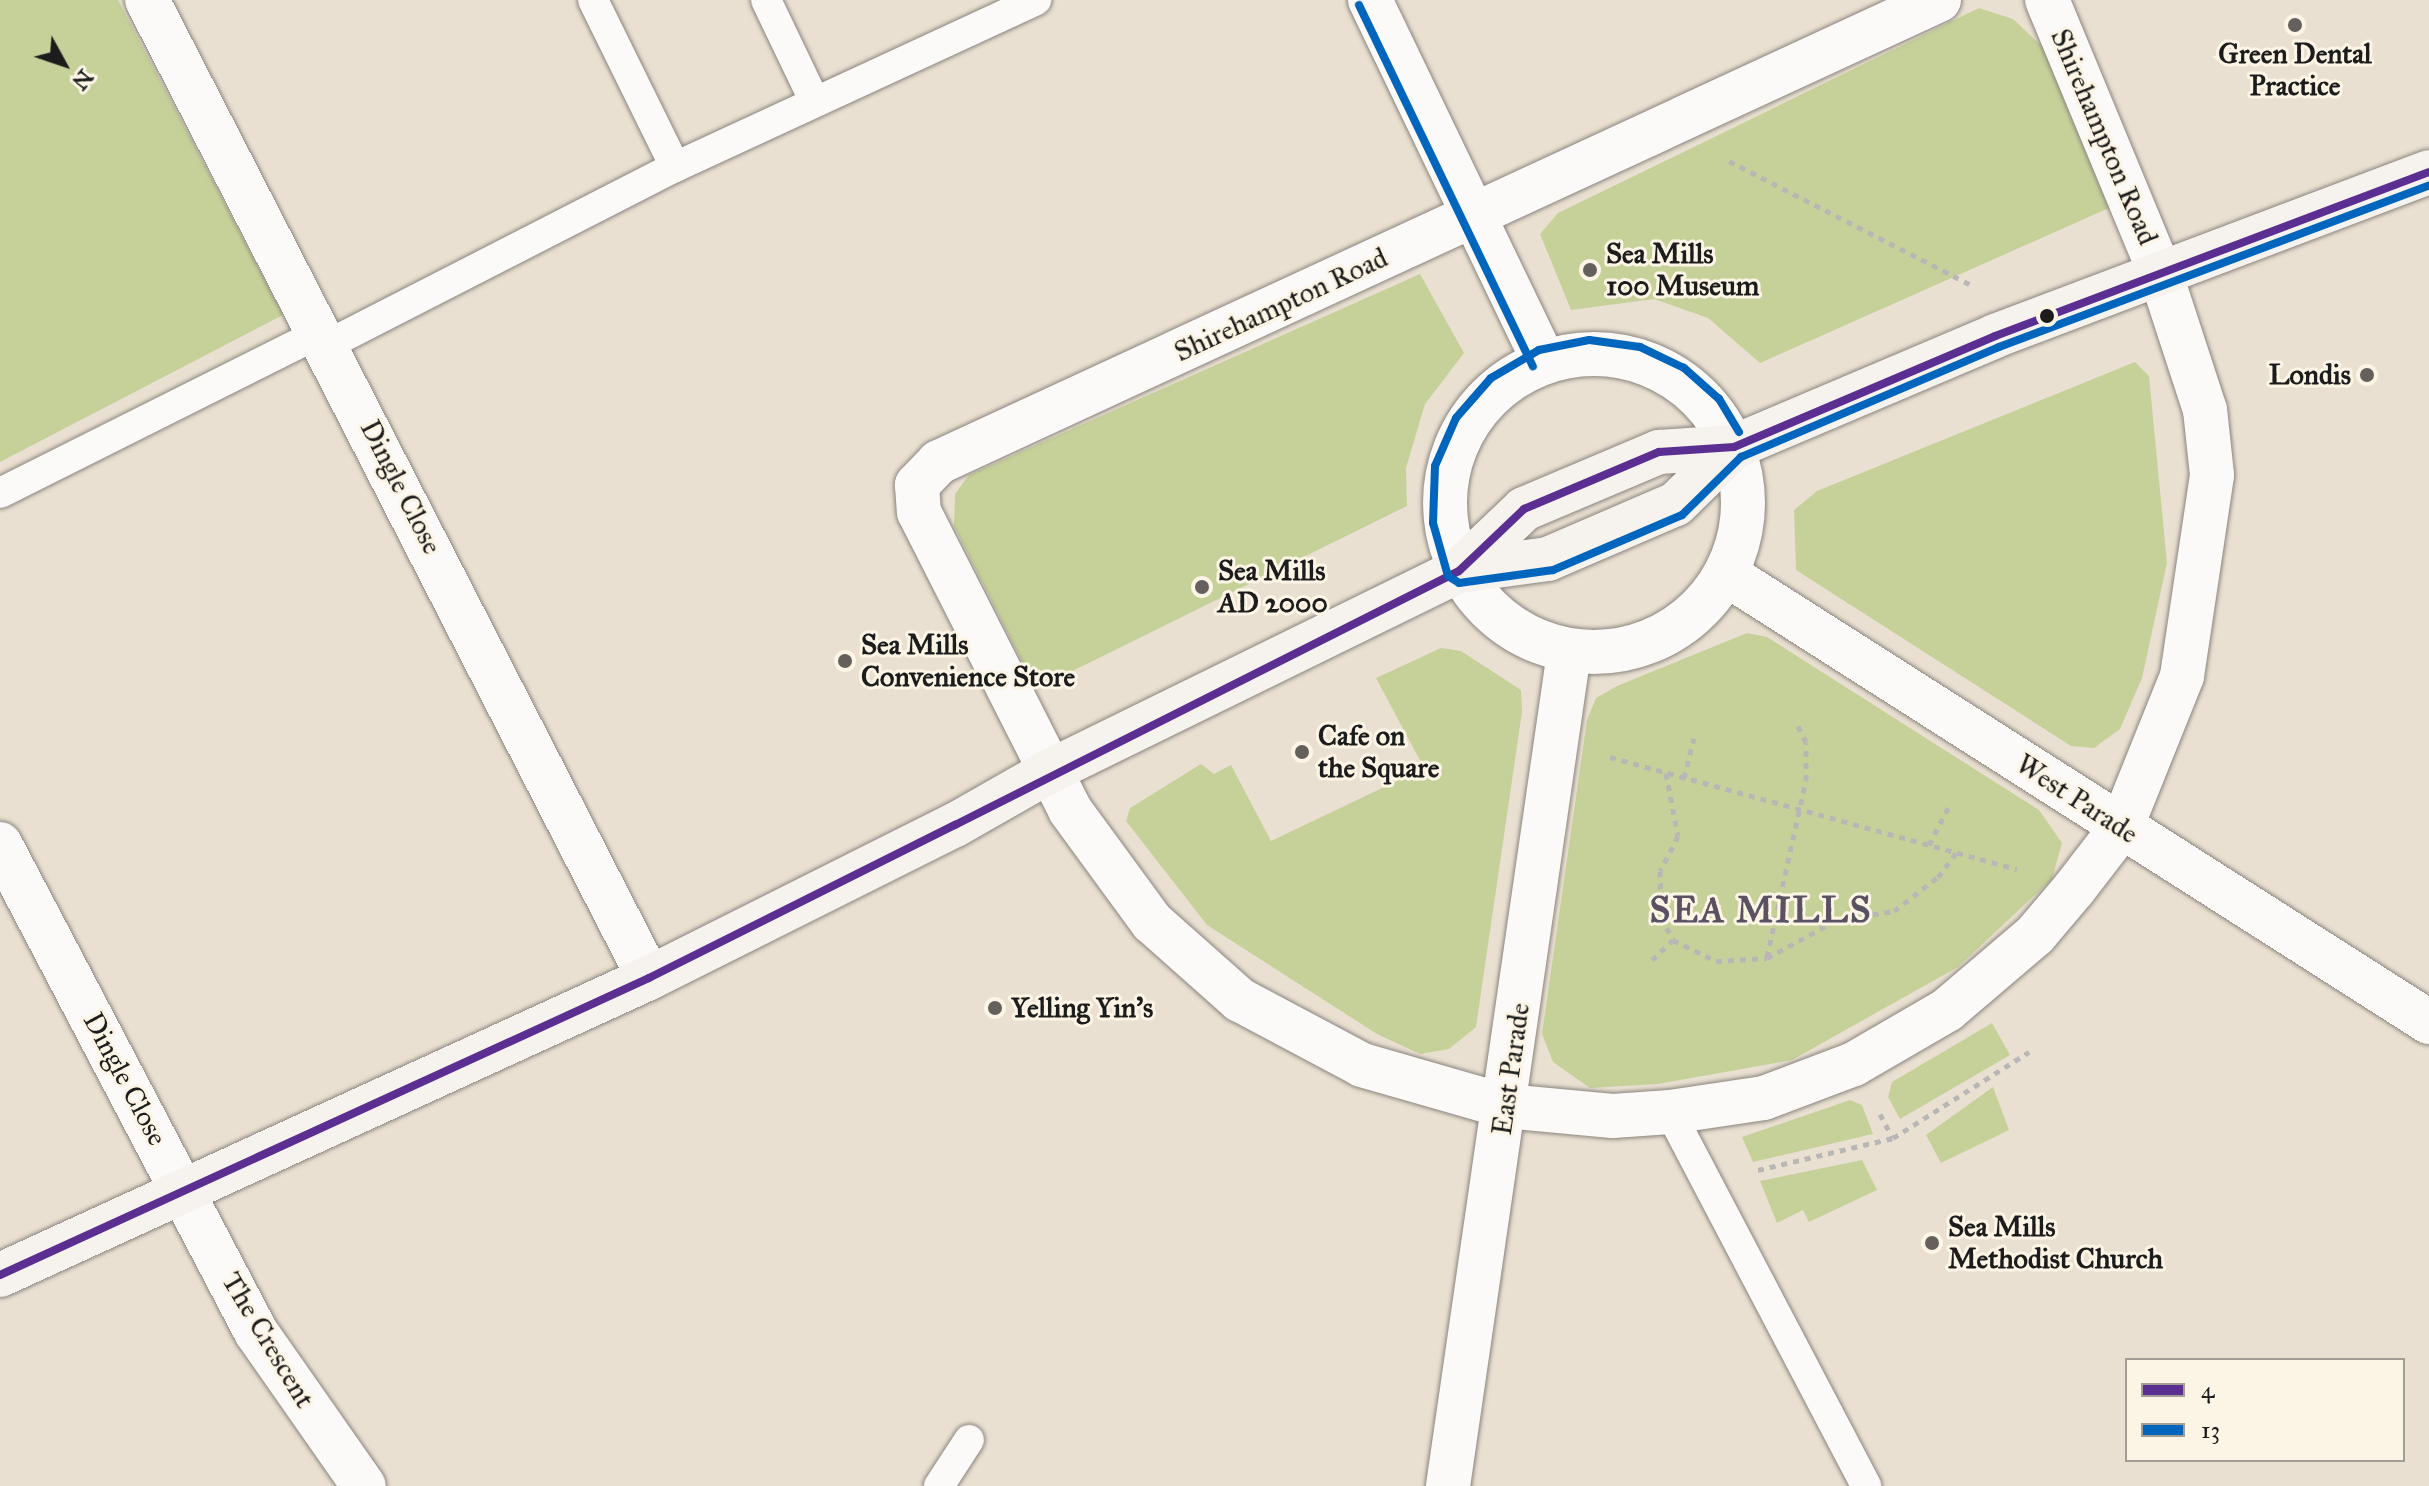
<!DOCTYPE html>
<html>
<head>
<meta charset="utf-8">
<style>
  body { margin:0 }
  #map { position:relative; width:2429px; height:1486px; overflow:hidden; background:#eae0d2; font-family:"IM FELL Great Primer",serif }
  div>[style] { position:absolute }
  .green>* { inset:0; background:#c6d19a }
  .path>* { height:5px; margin-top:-2.5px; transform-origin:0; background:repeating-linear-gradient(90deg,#b9b7b5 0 6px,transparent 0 12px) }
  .roads { filter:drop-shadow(0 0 2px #89847d) drop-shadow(0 0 2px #89847d) }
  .lane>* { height:30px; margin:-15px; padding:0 15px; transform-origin:15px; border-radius:15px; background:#fcfaf8 }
  .street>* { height:44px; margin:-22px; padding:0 22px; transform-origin:22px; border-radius:22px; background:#fcfaf8 }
  .street>.ring { margin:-22px; padding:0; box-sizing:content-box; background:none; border:44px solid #fcfaf8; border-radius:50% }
  .secondary>* { height:44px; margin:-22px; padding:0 22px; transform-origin:22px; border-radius:22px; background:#f6f2ee }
  .bus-1>* { height:8px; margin:-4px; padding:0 4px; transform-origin:4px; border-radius:4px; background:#5b2e91 }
  .bus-2>* { height:8px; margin:-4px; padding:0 4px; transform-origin:4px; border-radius:4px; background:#0065bd }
  .dots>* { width:22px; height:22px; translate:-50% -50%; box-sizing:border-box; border:4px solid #fcf5e5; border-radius:50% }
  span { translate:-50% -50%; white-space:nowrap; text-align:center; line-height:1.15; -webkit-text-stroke:6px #fcf5e5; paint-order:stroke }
  .poi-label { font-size:28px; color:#1c1c1c; font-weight:700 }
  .left { translate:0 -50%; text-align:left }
  .right { translate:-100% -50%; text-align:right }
  .street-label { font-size:28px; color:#1c1c1c }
  .district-label { font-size:36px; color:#5a5163; font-weight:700; letter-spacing:2px }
  .legend { position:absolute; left:2125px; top:1358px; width:280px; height:104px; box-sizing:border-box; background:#fcf5e5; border:2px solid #a29e95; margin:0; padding:10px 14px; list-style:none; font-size:24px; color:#1c1c1c }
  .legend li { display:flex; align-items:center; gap:16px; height:40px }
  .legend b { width:40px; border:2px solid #a29e95 }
  .north { position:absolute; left:24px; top:24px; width:80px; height:80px; -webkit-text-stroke:6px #fcf5e5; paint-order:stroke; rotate:130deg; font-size:22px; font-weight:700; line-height:32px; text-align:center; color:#1c1c1c }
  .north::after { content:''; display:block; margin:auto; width:28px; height:36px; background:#1c1c1c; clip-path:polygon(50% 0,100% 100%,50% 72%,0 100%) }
</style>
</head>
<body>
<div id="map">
  <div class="green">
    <i style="clip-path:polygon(0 0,118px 0,283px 315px,0 462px)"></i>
    <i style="clip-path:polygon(1979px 8px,2013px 19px,2044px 48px,2109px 208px,1760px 363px,1708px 318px,1654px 299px,1571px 310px,1540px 234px,1558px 213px)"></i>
    <i style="clip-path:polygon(1420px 274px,1464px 353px,1425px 404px,1406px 468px,1407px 506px,1036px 689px,954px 526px,955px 494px,969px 475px)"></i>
    <i style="clip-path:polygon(2135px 362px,2149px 376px,2167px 563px,2142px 678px,2120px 729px,2094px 748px,2071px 746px,1796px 570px,1794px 510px,1817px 491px)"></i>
    <i style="clip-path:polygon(1747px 633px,1767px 637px,2039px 810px,2062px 843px,2052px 879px,1958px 967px,1792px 1060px,1658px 1084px,1590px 1088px,1553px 1062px,1542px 1034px,1587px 720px,1596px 698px,1617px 686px)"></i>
    <i style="clip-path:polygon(1441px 648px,1461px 651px,1521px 690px,1522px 712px,1476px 1027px,1449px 1049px,1420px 1054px,1377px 1034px,1207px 925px,1126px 821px,1130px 808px,1201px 764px,1214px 774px,1231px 765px,1271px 841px,1424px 768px,1376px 678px)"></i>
    <i style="clip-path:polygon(1992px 1023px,2010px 1055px,1900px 1119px,1888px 1097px,1892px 1082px)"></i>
    <i style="clip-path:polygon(1993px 1087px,2009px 1130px,1941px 1163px,1926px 1135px)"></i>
    <i style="clip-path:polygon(1850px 1100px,1862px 1105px,1873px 1134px,1753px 1162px,1742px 1137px)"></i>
    <i style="clip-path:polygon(1862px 1160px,1877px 1190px,1809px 1222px,1803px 1210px,1777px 1223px,1760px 1181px)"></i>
  </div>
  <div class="path">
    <i style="left:1729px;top:161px;width:272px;rotate:27.1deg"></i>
    <i style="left:1610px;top:757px;width:422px;rotate:15.4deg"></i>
    <i style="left:1666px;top:773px;width:64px;rotate:79.2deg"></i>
    <i style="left:1678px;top:836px;width:39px;rotate:117deg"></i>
    <i style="left:1660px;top:871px;width:46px;rotate:88.8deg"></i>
    <i style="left:1661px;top:917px;width:26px;rotate:62deg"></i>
    <i style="left:1673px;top:940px;width:48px;rotate:26deg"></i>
    <i style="left:1716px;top:961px;width:51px;rotate:-3.4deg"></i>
    <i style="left:1767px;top:958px;width:80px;rotate:-28.5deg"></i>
    <i style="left:1837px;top:920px;width:58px;rotate:-9deg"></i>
    <i style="left:1894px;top:911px;width:56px;rotate:-37.7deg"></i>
    <i style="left:1938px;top:877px;width:30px;rotate:-53deg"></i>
    <i style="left:1684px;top:778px;width:41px;rotate:-76deg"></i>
    <i style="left:1929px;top:845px;width:44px;rotate:-62.9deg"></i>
    <i style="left:1767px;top:957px;width:181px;rotate:-77.6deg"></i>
    <i style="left:1806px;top:780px;width:38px;rotate:-90deg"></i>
    <i style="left:1806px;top:742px;width:20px;rotate:-117deg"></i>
    <i style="left:1652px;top:960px;width:29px;rotate:-44deg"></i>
    <i style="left:1880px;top:1114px;width:27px;rotate:62deg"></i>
    <i style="left:1893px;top:1138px;width:161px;rotate:-32.3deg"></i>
    <i style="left:1758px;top:1170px;width:139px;rotate:-13.3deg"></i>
  </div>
  <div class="roads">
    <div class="lane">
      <i style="left:593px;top:0;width:186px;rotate:63.8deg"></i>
      <i style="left:766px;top:0;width:111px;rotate:64.4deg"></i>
      <i style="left:329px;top:344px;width:389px;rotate:-27.1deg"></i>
      <i style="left:675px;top:167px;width:398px;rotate:-24.8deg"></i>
      <i style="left:0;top:493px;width:360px;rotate:-26.6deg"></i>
      <i style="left:1670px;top:1112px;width:422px;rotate:62.3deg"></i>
      <i style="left:939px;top:1486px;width:55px;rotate:-56.9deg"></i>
    </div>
    <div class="street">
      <i style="left:147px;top:0;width:1099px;rotate:62.83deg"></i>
      <i style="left:1370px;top:0;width:401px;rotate:64.3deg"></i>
      <i style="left:1939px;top:0;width:1102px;rotate:155.2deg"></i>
      <i style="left:939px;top:462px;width:32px;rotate:134deg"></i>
      <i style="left:917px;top:485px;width:27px;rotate:86deg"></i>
      <i style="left:919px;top:512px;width:334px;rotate:63.1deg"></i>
      <i style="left:1070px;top:810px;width:139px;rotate:53.8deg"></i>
      <i style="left:1152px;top:922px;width:118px;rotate:41.6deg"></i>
      <i style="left:1240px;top:1000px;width:138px;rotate:28deg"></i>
      <i style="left:1362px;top:1065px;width:149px;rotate:16deg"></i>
      <i style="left:1505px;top:1106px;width:108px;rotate:5.3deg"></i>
      <i style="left:1613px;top:1116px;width:57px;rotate:-4deg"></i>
      <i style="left:1670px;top:1112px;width:95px;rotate:-8.5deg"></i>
      <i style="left:1764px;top:1098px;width:96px;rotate:-20.7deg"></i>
      <i style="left:1854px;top:1064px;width:108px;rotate:-30.1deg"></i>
      <i style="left:1947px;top:1010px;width:116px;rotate:-40.4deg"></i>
      <i style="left:2035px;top:935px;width:60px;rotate:-49.7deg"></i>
      <i style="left:2074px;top:889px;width:77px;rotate:-52.4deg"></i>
      <i style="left:2121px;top:828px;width:164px;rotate:-68.1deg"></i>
      <i style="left:2182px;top:676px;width:203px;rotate:-81.5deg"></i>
      <i style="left:2212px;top:475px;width:65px;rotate:-96.1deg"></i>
      <i style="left:2205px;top:410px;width:142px;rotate:-108.1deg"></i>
      <i style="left:2161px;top:275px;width:298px;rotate:-112.5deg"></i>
      <i class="ring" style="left:1445px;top:354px;width:254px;height:254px"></i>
      <i style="left:1726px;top:574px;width:834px;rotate:32.51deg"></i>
      <i style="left:0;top:844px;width:551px;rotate:62.32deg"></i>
      <i style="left:256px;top:1332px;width:188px;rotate:55deg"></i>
      <i style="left:1448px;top:1486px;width:843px;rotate:-81.74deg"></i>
    </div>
    <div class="secondary">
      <i style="left:1459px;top:571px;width:90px;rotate:-7.7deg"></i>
      <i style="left:1548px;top:559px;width:139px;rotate:-23.3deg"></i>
      <i style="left:1676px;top:504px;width:81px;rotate:-44.5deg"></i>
      <i style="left:0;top:1275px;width:714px;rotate:-24.59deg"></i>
      <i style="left:649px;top:978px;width:342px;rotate:-26.6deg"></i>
      <i style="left:955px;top:825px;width:107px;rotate:-29.7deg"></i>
      <i style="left:1048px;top:772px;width:458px;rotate:-26.1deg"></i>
      <i style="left:1459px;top:571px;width:90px;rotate:-43.6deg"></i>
      <i style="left:1524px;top:509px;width:147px;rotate:-22.9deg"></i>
      <i style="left:1659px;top:452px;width:75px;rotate:-3.8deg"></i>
      <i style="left:1734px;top:447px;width:284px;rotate:-23deg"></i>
      <i style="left:1995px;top:336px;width:464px;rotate:-20.7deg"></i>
    </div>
  </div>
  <div class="bus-1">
    <i style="left:0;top:1275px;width:714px;rotate:-24.59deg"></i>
    <i style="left:649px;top:978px;width:342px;rotate:-26.6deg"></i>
    <i style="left:955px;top:825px;width:564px;rotate:-26.75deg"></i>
    <i style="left:1459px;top:571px;width:90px;rotate:-43.6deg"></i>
    <i style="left:1524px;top:509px;width:147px;rotate:-22.9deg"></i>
    <i style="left:1659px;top:452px;width:75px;rotate:-3.8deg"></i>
    <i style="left:1734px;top:447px;width:284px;rotate:-23deg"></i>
    <i style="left:1995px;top:336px;width:464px;rotate:-20.7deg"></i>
  </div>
  <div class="bus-2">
    <i style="left:1359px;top:5px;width:401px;rotate:64.3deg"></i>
    <i style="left:1739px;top:432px;width:39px;rotate:-121deg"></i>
    <i style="left:1719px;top:399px;width:47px;rotate:-138.5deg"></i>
    <i style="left:1684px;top:368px;width:49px;rotate:-154.5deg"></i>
    <i style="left:1640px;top:347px;width:51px;rotate:-172.2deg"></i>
    <i style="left:1589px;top:340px;width:51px;rotate:168.7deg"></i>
    <i style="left:1539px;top:350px;width:56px;rotate:149.7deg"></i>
    <i style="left:1491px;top:378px;width:53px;rotate:131.2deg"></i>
    <i style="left:1456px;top:418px;width:52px;rotate:113.6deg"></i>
    <i style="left:1435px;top:466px;width:57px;rotate:92deg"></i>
    <i style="left:1433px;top:523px;width:55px;rotate:74.2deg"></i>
    <i style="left:1448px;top:576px;width:13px;rotate:32deg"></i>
    <i style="left:1459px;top:583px;width:95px;rotate:-7.9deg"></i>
    <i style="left:1553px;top:570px;width:140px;rotate:-23.1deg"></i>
    <i style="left:1682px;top:515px;width:83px;rotate:-44.5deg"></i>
    <i style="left:1741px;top:457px;width:280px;rotate:-23.1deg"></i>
    <i style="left:1999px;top:347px;width:460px;rotate:-20.6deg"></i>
  </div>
  <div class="dots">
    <i style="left:2295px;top:25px;background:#64615c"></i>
    <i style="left:1590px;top:270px;background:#64615c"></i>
    <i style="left:2047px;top:316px;background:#1c1c1c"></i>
    <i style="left:2367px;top:375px;background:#64615c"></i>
    <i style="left:1202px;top:587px;background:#64615c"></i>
    <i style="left:845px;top:661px;background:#64615c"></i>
    <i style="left:1302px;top:752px;background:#64615c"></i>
    <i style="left:995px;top:1008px;background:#64615c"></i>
    <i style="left:1932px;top:1243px;background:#64615c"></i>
  </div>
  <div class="poi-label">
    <span style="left:2295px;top:70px">Green Dental<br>Practice</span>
    <span class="left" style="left:1606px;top:270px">Sea Mills<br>100 Museum</span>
    <span class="right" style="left:2351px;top:375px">Londis</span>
    <span class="left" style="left:1218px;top:587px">Sea Mills<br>AD 2000</span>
    <span class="left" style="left:861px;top:661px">Sea Mills<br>Convenience Store</span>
    <span class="left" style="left:1318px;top:752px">Cafe on<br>the Square</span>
    <span class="left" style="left:1011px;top:1008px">Yelling Yin's</span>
    <span class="left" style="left:1948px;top:1243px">Sea Mills<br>Methodist Church</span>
  </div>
  <div class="street-label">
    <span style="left:2104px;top:137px;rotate:67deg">Shirehampton Road</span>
    <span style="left:1281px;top:305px;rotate:-25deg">Shirehampton Road</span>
    <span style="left:401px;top:487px;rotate:63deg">Dingle Close</span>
    <span style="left:2077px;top:799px;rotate:33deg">West Parade</span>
    <span style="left:1511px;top:1069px;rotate:-82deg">East Parade</span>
    <span style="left:125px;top:1079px;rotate:62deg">Dingle Close</span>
    <span style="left:268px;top:1340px;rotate:59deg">The Crescent</span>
  </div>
  <div class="district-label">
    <span style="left:1761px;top:911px">SEA MILLS</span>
  </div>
  <ul class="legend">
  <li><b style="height:10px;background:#5b2e91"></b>4</li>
  <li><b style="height:10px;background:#0065bd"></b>13</li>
  </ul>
  <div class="north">N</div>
</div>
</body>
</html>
